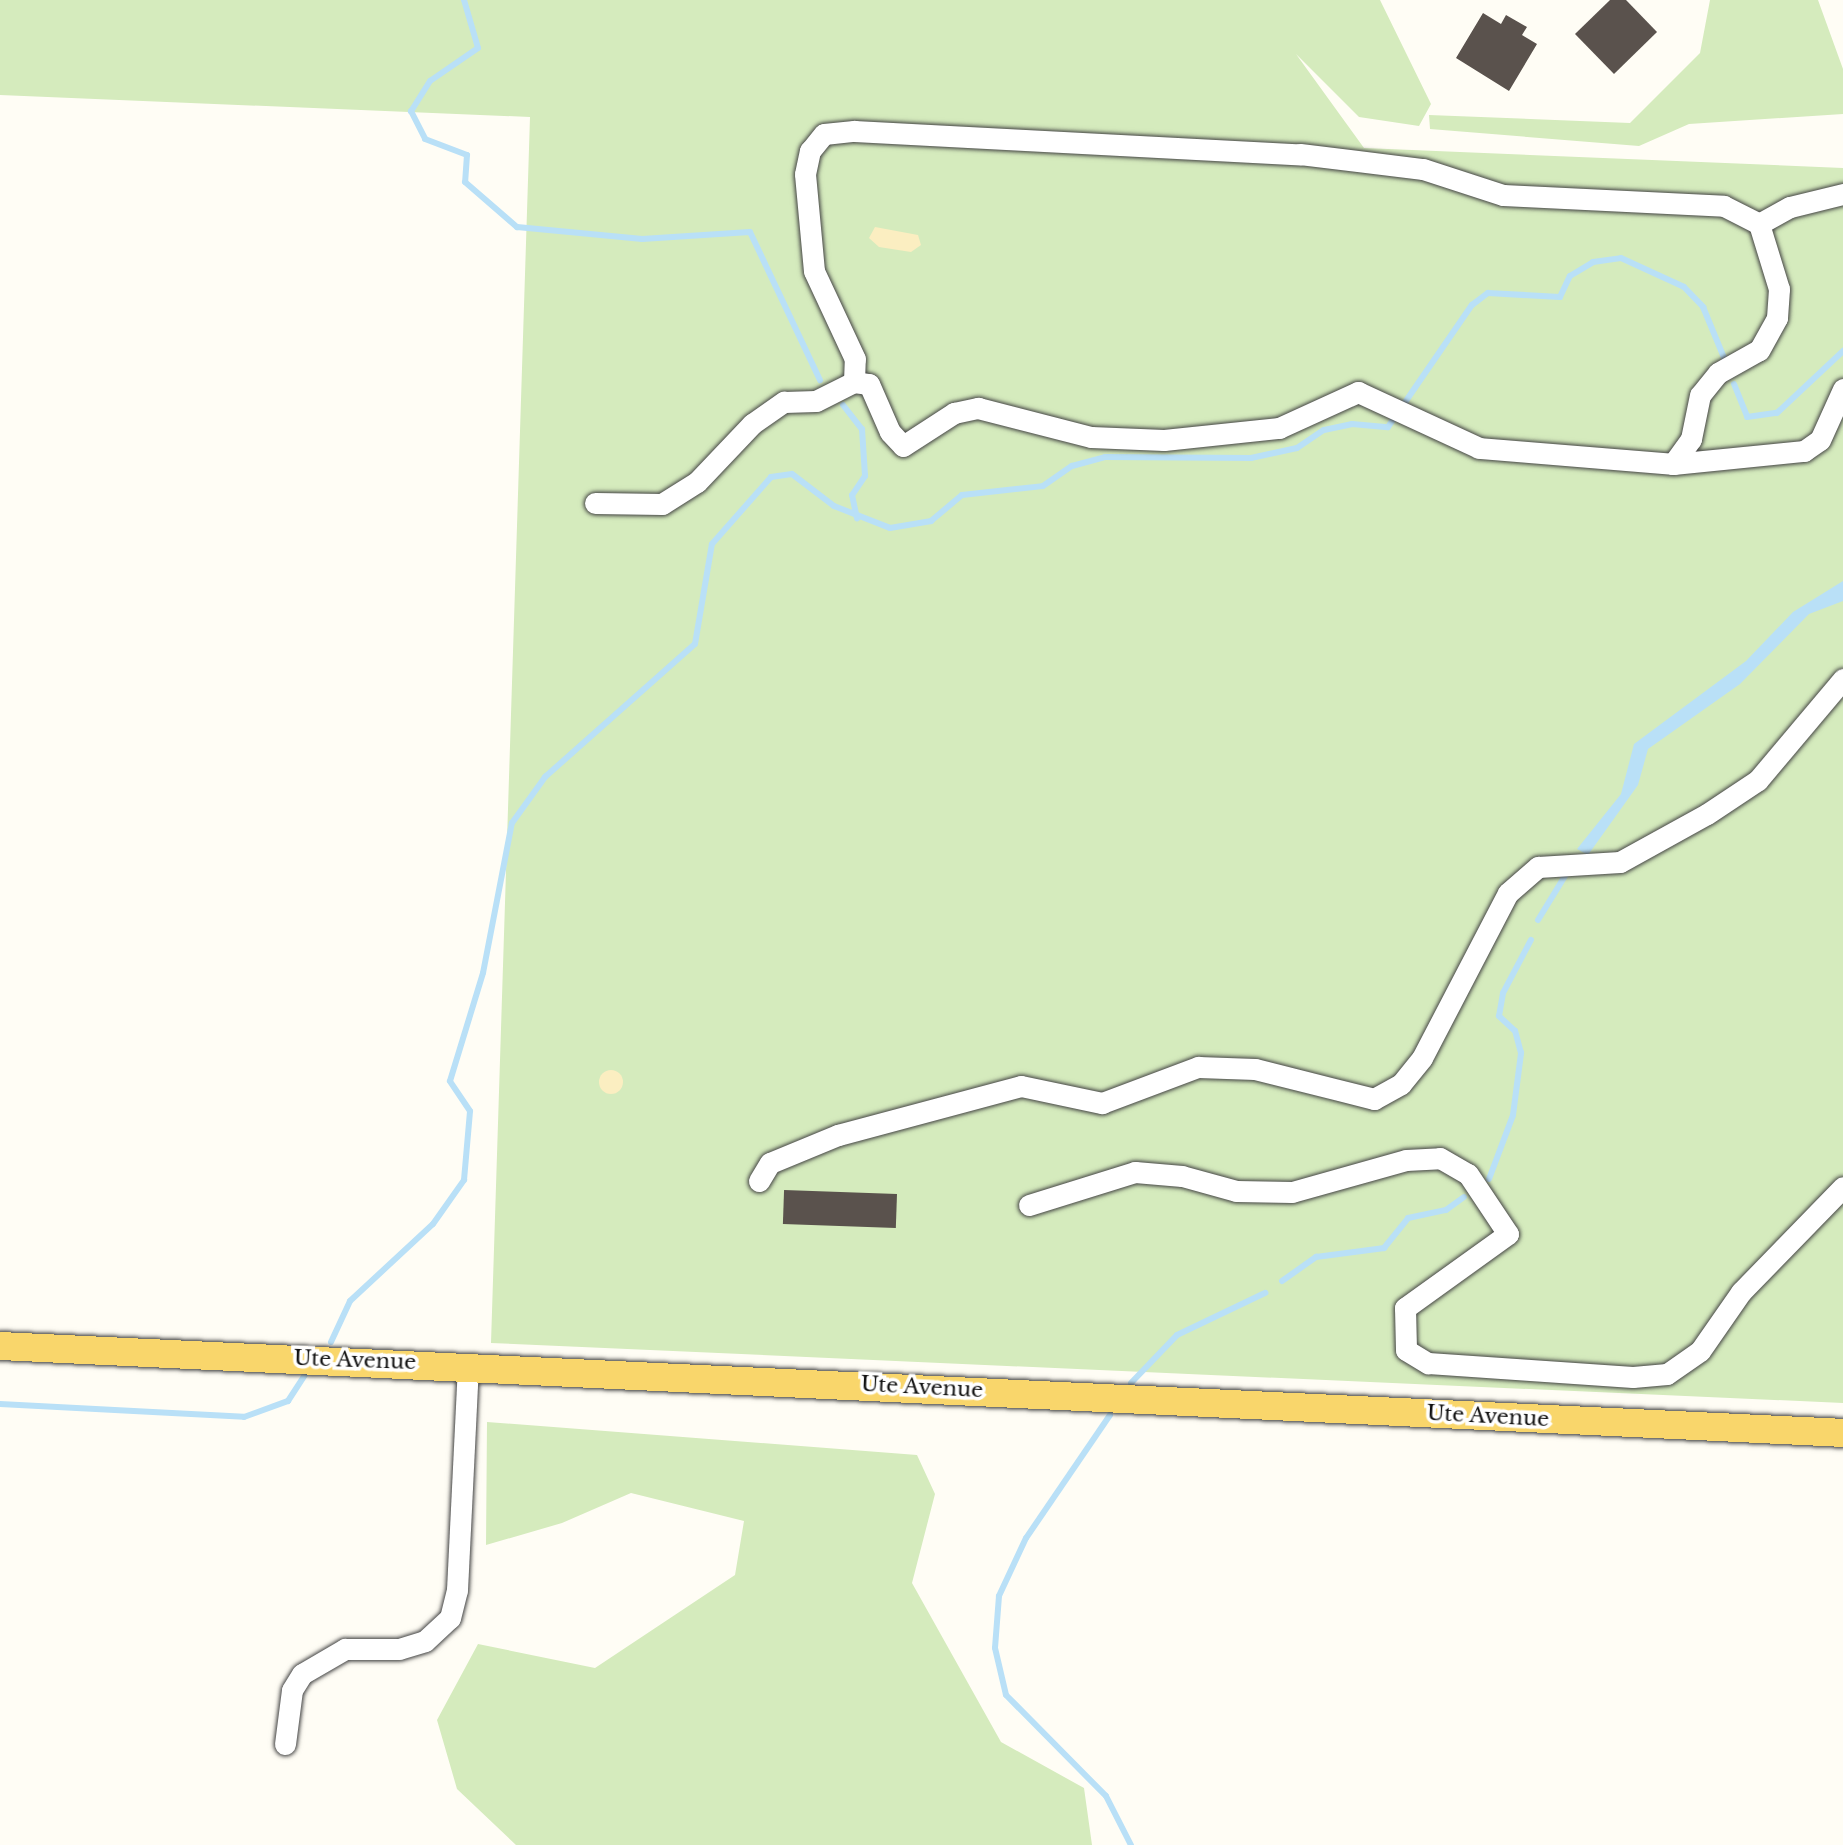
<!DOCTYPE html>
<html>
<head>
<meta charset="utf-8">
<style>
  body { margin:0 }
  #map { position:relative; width:1843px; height:1845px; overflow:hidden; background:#fffdf5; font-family:"Libre Baskerville",serif }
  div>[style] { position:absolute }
  .green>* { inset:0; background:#d5ebbd }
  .sand>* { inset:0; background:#fbeec1 }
  .round { border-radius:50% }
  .water>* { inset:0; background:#b9e0f7 }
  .stream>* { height:6px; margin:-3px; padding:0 3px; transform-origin:3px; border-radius:3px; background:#b9e0f7 }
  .building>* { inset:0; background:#5a524d; transform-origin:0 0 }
  .roads { filter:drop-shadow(0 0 2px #444) drop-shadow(0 0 2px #444) }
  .minor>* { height:21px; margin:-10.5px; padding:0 10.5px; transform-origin:10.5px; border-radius:10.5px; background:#fff }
  .major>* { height:28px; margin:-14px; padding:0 14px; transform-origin:14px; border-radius:14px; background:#f9d66b }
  span { translate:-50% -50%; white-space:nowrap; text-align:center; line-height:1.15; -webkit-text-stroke:7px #fff; paint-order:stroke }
  .street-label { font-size:21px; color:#111 }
</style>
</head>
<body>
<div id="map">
  <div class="green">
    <i style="clip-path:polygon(0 0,1380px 0,1431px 104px,1419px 126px,1359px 117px,1296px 54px,1364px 148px,1843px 168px,1843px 1403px,491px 1343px,530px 117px,0 95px)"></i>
    <i style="clip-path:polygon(1710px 0,1818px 0,1843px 69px,1843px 114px,1689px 124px,1639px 146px,1430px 129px,1429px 115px,1630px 123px,1700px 53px)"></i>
    <i style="clip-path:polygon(487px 1422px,917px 1455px,935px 1494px,912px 1583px,1001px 1742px,1084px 1788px,1092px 1845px,516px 1845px,457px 1789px,437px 1720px,478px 1644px,595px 1668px,735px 1575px,744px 1521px,631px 1493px,562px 1523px,486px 1545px)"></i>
  </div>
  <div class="sand">
    <i style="clip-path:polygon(875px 227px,918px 235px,921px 245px,911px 252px,879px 247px,869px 238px)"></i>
    <i class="round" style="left:599px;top:1070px;width:24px;height:24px"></i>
  </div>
  <div class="water">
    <i style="clip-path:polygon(1843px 581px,1843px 601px,1809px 614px,1740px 684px,1648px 749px,1638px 785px,1588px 855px,1577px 849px,1621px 794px,1634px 744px,1746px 661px,1793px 612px)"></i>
  </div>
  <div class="stream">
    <i style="left:464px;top:0;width:50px;rotate:73.7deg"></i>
    <i style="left:478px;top:48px;width:58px;rotate:145.5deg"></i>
    <i style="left:430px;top:81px;width:36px;rotate:122deg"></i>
    <i style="left:411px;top:111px;width:31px;rotate:63deg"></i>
    <i style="left:425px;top:139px;width:45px;rotate:20.9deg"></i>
    <i style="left:467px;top:155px;width:27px;rotate:94deg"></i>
    <i style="left:465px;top:182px;width:69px;rotate:40.9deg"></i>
    <i style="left:517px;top:227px;width:126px;rotate:5.5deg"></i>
    <i style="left:642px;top:239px;width:108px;rotate:-3.7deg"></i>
    <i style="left:750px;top:232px;width:164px;rotate:64.7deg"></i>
    <i style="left:1734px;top:384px;width:35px;rotate:68deg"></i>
    <i style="left:1747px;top:417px;width:30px;rotate:-8deg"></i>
    <i style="left:1777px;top:413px;width:91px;rotate:-43.2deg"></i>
    <i style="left:843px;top:405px;width:31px;rotate:52deg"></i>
    <i style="left:862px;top:429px;width:47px;rotate:86.3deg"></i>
    <i style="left:865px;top:476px;width:23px;rotate:124deg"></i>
    <i style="left:852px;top:495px;width:24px;rotate:78deg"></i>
    <i style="left:1538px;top:920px;width:52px;rotate:-58.5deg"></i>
    <i style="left:1489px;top:1179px;width:68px;rotate:-69.4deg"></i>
    <i style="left:1513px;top:1115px;width:63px;rotate:-82.6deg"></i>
    <i style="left:1521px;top:1053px;width:23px;rotate:-105deg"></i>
    <i style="left:1515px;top:1031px;width:22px;rotate:-137deg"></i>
    <i style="left:1499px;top:1016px;width:23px;rotate:-80deg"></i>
    <i style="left:1503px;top:993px;width:60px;rotate:-62.2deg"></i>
    <i style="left:1282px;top:1281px;width:42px;rotate:-35.2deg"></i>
    <i style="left:1316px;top:1257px;width:69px;rotate:-7.5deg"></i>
    <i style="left:1384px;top:1248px;width:38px;rotate:-51deg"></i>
    <i style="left:1408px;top:1218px;width:39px;rotate:-12deg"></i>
    <i style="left:1446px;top:1210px;width:22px;rotate:-36deg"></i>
    <i style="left:331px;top:1342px;width:45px;rotate:-65.1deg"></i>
    <i style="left:350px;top:1301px;width:113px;rotate:-42.9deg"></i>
    <i style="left:433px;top:1224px;width:54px;rotate:-54.8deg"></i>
    <i style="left:464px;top:1180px;width:69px;rotate:-85deg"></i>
    <i style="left:470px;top:1111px;width:36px;rotate:-124deg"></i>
    <i style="left:450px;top:1081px;width:113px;rotate:-73deg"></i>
    <i style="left:483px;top:973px;width:153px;rotate:-79.1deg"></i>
    <i style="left:512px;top:823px;width:57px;rotate:-54.3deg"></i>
    <i style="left:545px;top:777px;width:200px;rotate:-41.6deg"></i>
    <i style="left:695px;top:644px;width:101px;rotate:-80.4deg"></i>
    <i style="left:712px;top:544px;width:89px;rotate:-48.6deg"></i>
    <i style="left:771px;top:477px;width:21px;rotate:-8deg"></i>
    <i style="left:792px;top:474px;width:53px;rotate:37.3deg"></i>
    <i style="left:834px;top:506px;width:60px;rotate:21.4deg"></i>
    <i style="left:890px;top:528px;width:42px;rotate:-9.7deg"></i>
    <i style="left:931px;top:521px;width:40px;rotate:-40deg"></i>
    <i style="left:962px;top:495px;width:81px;rotate:-6.3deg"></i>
    <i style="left:1043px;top:486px;width:35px;rotate:-35deg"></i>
    <i style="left:1072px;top:466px;width:34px;rotate:-15deg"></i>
    <i style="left:1105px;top:457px;width:146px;rotate:0.4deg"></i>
    <i style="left:1251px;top:458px;width:47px;rotate:-12.3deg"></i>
    <i style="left:1297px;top:448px;width:32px;rotate:-34deg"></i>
    <i style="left:1324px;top:430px;width:29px;rotate:-12deg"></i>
    <i style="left:1352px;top:424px;width:36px;rotate:5deg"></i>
    <i style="left:1388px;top:427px;width:148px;rotate:-55.5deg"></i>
    <i style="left:1472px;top:305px;width:20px;rotate:-37deg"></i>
    <i style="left:1488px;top:293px;width:72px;rotate:3.2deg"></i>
    <i style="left:1560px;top:297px;width:23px;rotate:-65deg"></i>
    <i style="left:1570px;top:276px;width:27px;rotate:-31deg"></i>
    <i style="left:1593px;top:262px;width:28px;rotate:-8deg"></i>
    <i style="left:1621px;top:258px;width:69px;rotate:24.7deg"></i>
    <i style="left:1684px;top:287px;width:28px;rotate:46deg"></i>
    <i style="left:1703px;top:307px;width:57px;rotate:67.5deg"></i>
    <i style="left:1131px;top:1383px;width:66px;rotate:-46.2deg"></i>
    <i style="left:1177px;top:1335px;width:98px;rotate:-25.5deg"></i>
    <i style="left:0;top:1404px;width:244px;rotate:3deg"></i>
    <i style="left:244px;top:1417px;width:47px;rotate:-20deg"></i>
    <i style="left:288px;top:1401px;width:38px;rotate:-57deg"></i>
    <i style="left:1110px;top:1415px;width:149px;rotate:124.3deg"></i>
    <i style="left:1026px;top:1538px;width:64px;rotate:115deg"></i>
    <i style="left:999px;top:1596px;width:52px;rotate:94.4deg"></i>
    <i style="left:995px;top:1648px;width:48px;rotate:76.8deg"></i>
    <i style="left:1006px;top:1695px;width:142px;rotate:45.3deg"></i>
    <i style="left:1106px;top:1796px;width:55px;rotate:63deg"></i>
  </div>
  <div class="building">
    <i style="clip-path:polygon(1610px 0,1626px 0,1657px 32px,1614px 74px,1575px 34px)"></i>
    <i style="clip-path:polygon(1483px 13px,1501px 24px,1506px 15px,1527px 27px,1522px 35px,1537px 44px,1509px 91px,1456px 58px)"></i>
    <i style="left:897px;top:1194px;width:34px;height:113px;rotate:92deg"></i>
  </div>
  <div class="roads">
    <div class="minor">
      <i style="left:1759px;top:224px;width:35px;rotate:-29deg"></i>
      <i style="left:1790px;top:207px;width:55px;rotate:-13.8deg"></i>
      <i style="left:854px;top:382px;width:15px;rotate:8deg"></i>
      <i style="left:869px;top:384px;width:52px;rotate:66.4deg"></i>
      <i style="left:890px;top:432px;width:19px;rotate:47deg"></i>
      <i style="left:903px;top:446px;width:61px;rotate:-32.9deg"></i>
      <i style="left:954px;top:413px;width:25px;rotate:-12deg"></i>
      <i style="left:978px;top:408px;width:117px;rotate:14.4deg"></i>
      <i style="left:1091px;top:437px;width:73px;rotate:2.4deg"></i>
      <i style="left:1164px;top:440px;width:116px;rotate:-6deg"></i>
      <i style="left:1279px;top:428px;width:87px;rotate:-24.5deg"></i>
      <i style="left:1358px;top:392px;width:133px;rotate:24.8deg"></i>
      <i style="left:1479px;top:448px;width:195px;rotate:4.7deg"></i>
      <i style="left:595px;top:503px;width:67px;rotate:0.9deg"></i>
      <i style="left:662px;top:504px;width:41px;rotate:-32.2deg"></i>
      <i style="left:697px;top:482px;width:80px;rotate:-46.5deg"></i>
      <i style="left:752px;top:424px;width:39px;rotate:-35deg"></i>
      <i style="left:784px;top:402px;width:32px;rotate:-2deg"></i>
      <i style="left:816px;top:401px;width:42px;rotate:-26.6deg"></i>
      <i style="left:854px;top:382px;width:23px;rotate:-88deg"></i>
      <i style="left:855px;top:359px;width:97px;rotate:-115deg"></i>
      <i style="left:814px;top:271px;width:97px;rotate:-95.3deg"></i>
      <i style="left:805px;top:174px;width:24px;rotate:-78deg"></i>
      <i style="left:810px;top:151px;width:22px;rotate:-51deg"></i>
      <i style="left:824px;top:134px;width:30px;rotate:-6deg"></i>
      <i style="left:854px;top:131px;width:447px;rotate:3deg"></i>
      <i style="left:1300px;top:154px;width:124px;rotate:7deg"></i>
      <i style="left:1423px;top:169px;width:84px;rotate:18deg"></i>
      <i style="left:1503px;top:195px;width:221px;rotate:2.8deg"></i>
      <i style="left:1724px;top:206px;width:39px;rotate:27deg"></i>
      <i style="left:1759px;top:224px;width:68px;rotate:72.9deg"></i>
      <i style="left:1779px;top:289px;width:29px;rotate:94deg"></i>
      <i style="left:1777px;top:318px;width:37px;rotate:119deg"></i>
      <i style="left:1759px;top:350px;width:47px;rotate:150.7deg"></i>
      <i style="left:1718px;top:373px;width:28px;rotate:129deg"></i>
      <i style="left:1700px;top:395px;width:45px;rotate:101.6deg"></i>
      <i style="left:1691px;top:439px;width:31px;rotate:126deg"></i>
      <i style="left:1673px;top:464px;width:132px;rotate:-5.7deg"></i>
      <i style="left:1804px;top:451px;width:19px;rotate:-35deg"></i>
      <i style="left:1820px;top:440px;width:56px;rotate:-65.7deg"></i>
      <i style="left:759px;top:1181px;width:21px;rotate:-59deg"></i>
      <i style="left:770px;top:1163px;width:74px;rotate:-22.4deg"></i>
      <i style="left:838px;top:1135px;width:189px;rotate:-15deg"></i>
      <i style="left:1021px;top:1086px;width:83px;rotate:11.9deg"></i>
      <i style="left:1102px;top:1103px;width:103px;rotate:-20.6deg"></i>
      <i style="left:1198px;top:1067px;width:57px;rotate:2deg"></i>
      <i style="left:1255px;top:1069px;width:123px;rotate:14.1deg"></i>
      <i style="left:1374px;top:1099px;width:31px;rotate:-29deg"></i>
      <i style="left:1401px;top:1084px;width:33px;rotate:-51deg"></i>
      <i style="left:1422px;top:1058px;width:186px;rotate:-62.5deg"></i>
      <i style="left:1508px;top:893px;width:40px;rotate:-41deg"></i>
      <i style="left:1538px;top:867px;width:82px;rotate:-3.5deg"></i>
      <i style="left:1620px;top:862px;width:99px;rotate:-28.9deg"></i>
      <i style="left:1707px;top:814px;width:61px;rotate:-33.7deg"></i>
      <i style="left:1758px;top:780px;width:132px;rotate:-49.9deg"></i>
      <i style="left:1029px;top:1205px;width:111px;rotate:-17.3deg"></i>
      <i style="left:1135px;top:1172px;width:47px;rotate:4.9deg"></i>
      <i style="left:1182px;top:1176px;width:56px;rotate:15.5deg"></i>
      <i style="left:1236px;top:1191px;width:56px;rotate:1deg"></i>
      <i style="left:1292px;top:1192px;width:118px;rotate:-15.7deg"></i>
      <i style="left:1406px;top:1160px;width:34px;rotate:-3deg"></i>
      <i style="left:1440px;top:1158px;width:32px;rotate:30deg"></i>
      <i style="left:1468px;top:1174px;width:72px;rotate:56.3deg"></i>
      <i style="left:1508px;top:1234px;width:127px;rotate:144.3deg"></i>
      <i style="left:1405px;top:1308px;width:42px;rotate:88.6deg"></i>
      <i style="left:1406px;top:1350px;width:26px;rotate:31deg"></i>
      <i style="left:1428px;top:1363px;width:205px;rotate:3.9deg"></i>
      <i style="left:1633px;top:1377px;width:34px;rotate:-5deg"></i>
      <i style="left:1667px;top:1374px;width:40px;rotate:-34.9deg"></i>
      <i style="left:1700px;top:1351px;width:72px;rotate:-55.2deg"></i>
      <i style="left:1741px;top:1292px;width:146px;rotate:-45.8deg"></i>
      <i style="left:285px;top:1744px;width:54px;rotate:-82.6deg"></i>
      <i style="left:292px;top:1690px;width:19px;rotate:-58deg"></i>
      <i style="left:302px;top:1674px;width:50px;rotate:-30.2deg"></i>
      <i style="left:345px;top:1649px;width:54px"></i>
      <i style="left:399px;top:1649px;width:27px;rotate:-17deg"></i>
      <i style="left:425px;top:1641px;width:34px;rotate:-43deg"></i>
      <i style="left:450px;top:1618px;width:29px;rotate:-76deg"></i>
      <i style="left:457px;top:1590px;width:225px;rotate:-87.2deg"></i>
    </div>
    <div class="major">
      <i style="left:0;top:1346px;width:1845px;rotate:2.7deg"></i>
    </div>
  </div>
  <div class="street-label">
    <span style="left:355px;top:1360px;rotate:2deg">Ute Avenue</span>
    <span style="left:922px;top:1387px;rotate:3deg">Ute Avenue</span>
    <span style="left:1488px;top:1416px;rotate:3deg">Ute Avenue</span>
  </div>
</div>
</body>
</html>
